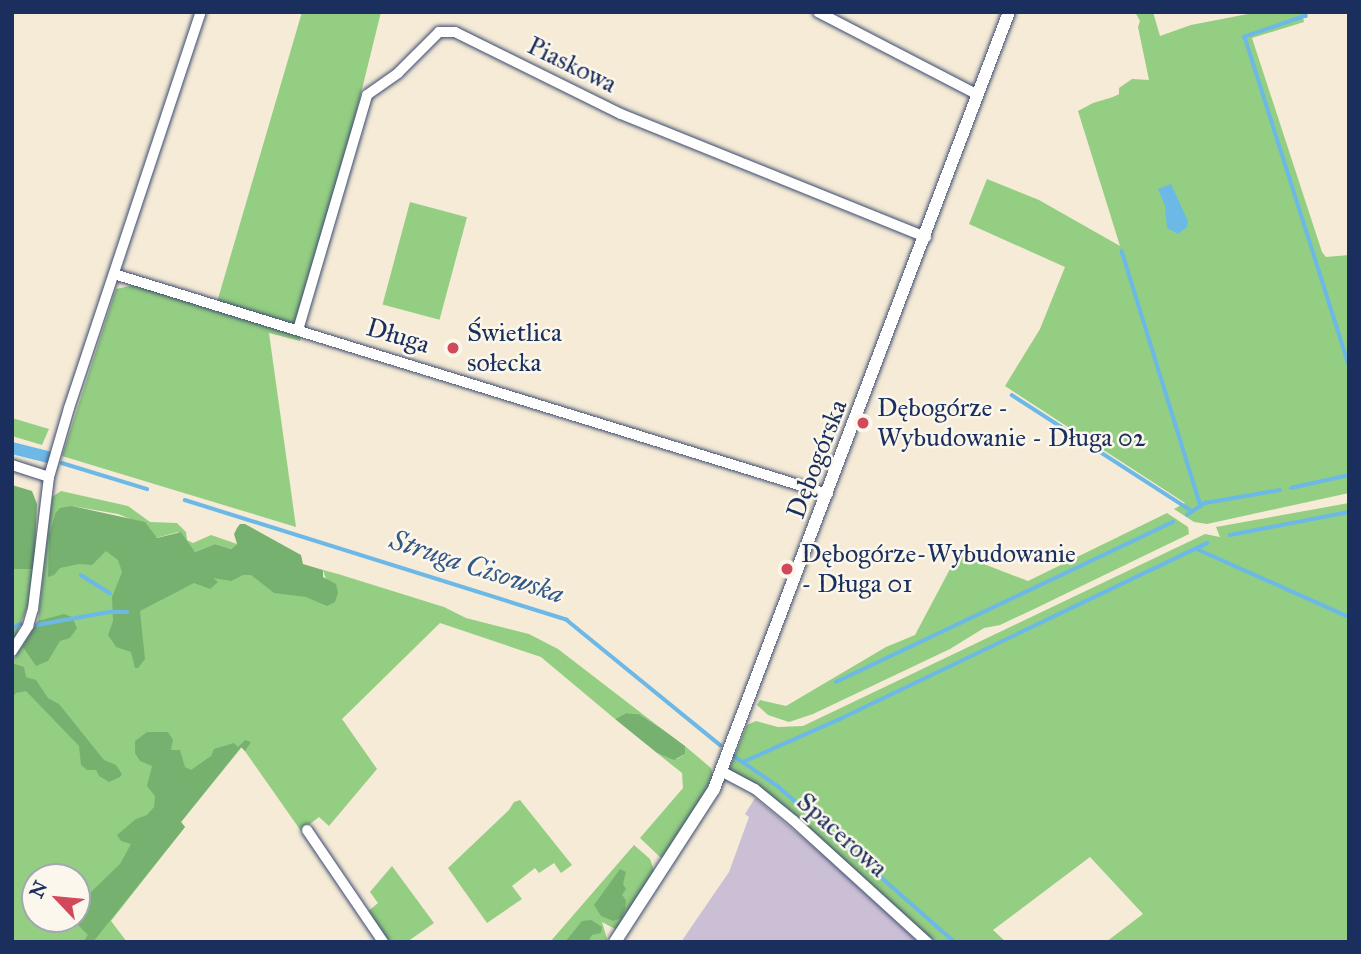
<!DOCTYPE html>
<html>
<head>
<meta charset="utf-8">
<style>
  body { margin:0 }
  #map { position:relative; width:1361px; height:954px; overflow:hidden; background:#f5ebd6; font-family:"IM FELL Great Primer",serif }
  div>[style] { position:absolute }
  .industrial>* { inset:0; background:#cbbfd5 }
  .green>* { inset:0; background:#94ce82; transform-origin:0 0 }
  .forest>* { inset:0; background:#77b170 }
  .water>* { inset:0; background:#6cb8e6 }
  .stream>* { height:3.5px; margin:-1.75px; padding:0 1.75px; transform-origin:1.75px; border-radius:1.75px; background:#6cb8e6 }
  .canal>* { height:12px; margin:-6px; padding:0 6px; transform-origin:6px; border-radius:6px; background:#6cb8e6 }
  .roads { filter:drop-shadow(0 0 2px #3c4b70) drop-shadow(0 0 2px #3c4b70) }
  .minor>* { height:10px; margin:-5px; padding:0 5px; transform-origin:5px; border-radius:5px; background:#fff }
  .tertiary>* { height:12px; margin:-6px; padding:0 6px; transform-origin:6px; border-radius:6px; background:#fff }
  .dots>* { width:19px; height:19px; translate:-50% -50%; box-sizing:border-box; border:4px solid #fbf7ec; border-radius:50% }
  span { translate:-50% -50%; white-space:nowrap; text-align:center; line-height:1.15; -webkit-text-stroke:5px #fbf7ec; paint-order:stroke }
  .street-label { font-size:26px; color:#1b2f5e }
  .poi-label { font-size:26px; color:#1b2f5e }
  .left { translate:0 -50%; text-align:left }
  .water-label { font-size:28px; color:#335887; font-style:italic }
  .frame { position:absolute; inset:0; border:14px solid #1b2f5e; pointer-events:none }
  .north { position:absolute; left:21px; top:863px; width:70px; height:70px; box-sizing:border-box; background:#fbf7ec; border:2px solid #a1a7b3; border-radius:50%; rotate:296deg; font-size:19px; font-weight:700; line-height:28px; text-align:center; color:#1b2f5e }
  .north::after { content:''; display:block; margin:auto; width:24px; height:32px; background:#d1495b; clip-path:polygon(50% 0,100% 100%,50% 72%,0 100%) }
</style>
</head>
<body>
<div id="map">
  <div class="industrial">
    <i style="clip-path:polygon(755px 798px,828px 859px,918px 942px,681px 942px,729px 872px,749px 817px,745px 814px)"></i>
  </div>
  <div class="green">
    <i style="clip-path:polygon(302px 12px,381px 12px,300px 341px,269px 333px,296px 527px,62px 456px,116px 289px,134px 285px,215px 309px)"></i>
    <i style="clip-path:polygon(1135px 12px,1153px 12px,1160px 36px,1191px 25px,1258px 12px,1302px 12px,1304px 22px,1252px 38px,1322px 252px,1326px 257px,1349px 255px,1349px 493px,1207px 524px,1194px 522px,1174px 509px,1185px 503px,1005px 386px,1040px 329px,1065px 267px,969px 224px,987px 179px,1039px 200px,1120px 246px,1078px 111px,1093px 103px,1113px 97px,1119px 94px,1119px 88px,1132px 79px,1149px 80px,1138px 27px,1140px 21px)"></i>
    <i style="left:410px;top:202px;width:59px;height:106px;rotate:15deg"></i>
    <i style="clip-path:polygon(12px 418px,49px 429px,42px 445px,12px 436px)"></i>
    <i style="clip-path:polygon(evenodd,61px 491px,128px 506px,150px 522px,177px 523px,186px 532px,187px 540px,193px 543px,211px 535px,237px 544px,231px 549px,215px 544px,195px 552px,178px 532px,156px 538px,135px 521px,118px 514px,72px 506px,55px 514px,49px 534px,49px 558px,70px 539px,326px 579px,323px 570px,338px 574px,444px 607px,466px 618px,529px 634px,558px 649px,662px 729px,639px 714px,626px 713px,615px 719px,541px 657px,440px 623px,342px 719px,377px 769px,329px 826px,319px 817px,301px 831px,242px 747px,181px 822px,185px 827px,111px 921px,127px 942px,12px 942px,12px 662px,38px 621px,52px 497px,61px 491px,35px 877px,77px 877px,77px 919px,35px 919px,35px 877px)"></i>
    <i style="clip-path:polygon(1349px 503px,1349px 942px,1106px 942px,1143px 914px,1090px 857px,993px 930px,1006px 942px,935px 942px,757px 784px,729px 770px,747px 725px,756px 721px,778px 727px,803px 726px,1205px 534px,1220px 537px,1216px 527px)"></i>
    <i style="clip-path:polygon(1167px 513px,1188px 527px,1189px 534px,1030px 611px,1000px 625px,984px 628px,950px 649px,813px 714px,789px 722px,768px 715px,757px 705px,760px 700px,786px 706px,886px 647px,915px 635px,958px 554px,1028px 581px)"></i>
    <i style="clip-path:polygon(12px 554px,34px 561px,28px 605px,12px 645px)"></i>
    <i style="clip-path:polygon(685px 746px,711px 768px,713px 775px,702px 799px,664px 858px,660px 857px,640px 838px,683px 788px,682px 773px,657px 753px,677px 759px,685px 754px)"></i>
    <i style="clip-path:polygon(520px 800px,572px 865px,561px 873px,554px 863px,539px 873px,535px 868px,512px 886px,522px 899px,487px 923px,448px 868px,509px 810px,514px 802px)"></i>
    <i style="clip-path:polygon(634px 845px,650px 859px,654px 870px,617px 930px,602px 922px,608px 942px,550px 942px)"></i>
    <i style="clip-path:polygon(392px 866px,434px 923px,407px 942px,387px 942px,366px 913px,378px 903px,370px 892px)"></i>
  </div>
  <div class="forest">
    <i style="clip-path:polygon(12px 485px,32px 491px,37px 504px,34px 569px,12px 569px)"></i>
    <i style="clip-path:polygon(72px 506px,145px 522px,157px 538px,181px 532px,195px 552px,215px 544px,231px 549px,237px 544px,234px 534px,237px 528px,240px 524px,245px 524px,301px 555px,303px 564px,323px 570px,323px 577px,336px 584px,338px 593px,335px 602px,327px 606px,306px 597px,274px 593px,251px 575px,243px 575px,231px 581px,213px 578px,218px 582px,210px 589px,194px 583px,140px 611px,145px 659px,138px 668px,135px 668px,131px 652px,116px 647px,108px 635px,113px 621px,112px 597px,122px 572px,118px 560px,106px 551px,92px 565px,79px 564px,60px 568px,54px 575px,48px 577px,49px 534px,55px 514px,60px 508px)"></i>
    <i style="clip-path:polygon(64px 614px,72px 617px,77px 628px,70px 638px,60px 641px,48px 661px,36px 666px,23px 647px,38px 621px)"></i>
    <i style="clip-path:polygon(12px 663px,24px 667px,26px 677px,36px 680px,48px 698px,59px 704px,104px 760px,116px 765px,122px 774px,120px 777px,109px 782px,99px 776px,96px 770px,87px 770px,81px 765px,79px 746px,26px 691px,16px 693px,12px 698px)"></i>
    <i style="clip-path:polygon(626px 713px,639px 714px,662px 729px,685px 746px,685px 754px,674px 760px,657px 753px,615px 719px)"></i>
    <i style="clip-path:polygon(147px 732px,168px 732px,173px 740px,171px 750px,180px 750px,185px 767px,191px 770px,211px 756px,214px 749px,234px 743px,238px 747px,245px 740px,251px 742px,245px 751px,241px 747px,181px 822px,185px 827px,93px 942px,83px 942px,88px 935px,78px 925px,90px 906px,91px 892px,120px 864px,131px 844px,121px 841px,117px 835px,136px 819px,147px 815px,154px 807px,155px 796px,147px 786px,152px 766px,140px 761px,135px 753px,135px 741px)"></i>
    <i style="clip-path:polygon(620px 869px,626px 872px,623px 884px,626px 889px,622px 895px,626px 900px,625px 910px,621px 918px,613px 921px,601px 916px,594px 905px)"></i>
    <i style="clip-path:polygon(591px 920px,602px 927px,601px 933px,592px 935px,588px 942px,565px 942px,582px 921px)"></i>
  </div>
  <div class="water">
    <i style="clip-path:polygon(1171px 184px,1188px 221px,1187px 227px,1178px 234px,1167px 228px,1165px 206px,1158px 189px)"></i>
  </div>
  <div class="stream">
    <i style="left:1305px;top:12px;width:4px;rotate:76deg"></i>
    <i style="left:1306px;top:16px;width:65px;rotate:161deg"></i>
    <i style="left:1245px;top:37px;width:344px;rotate:72.4deg"></i>
    <i style="left:1122px;top:251px;width:267px;rotate:72.8deg"></i>
    <i style="left:1012px;top:395px;width:214px;rotate:32.8deg"></i>
    <i style="left:62px;top:463px;width:89px;rotate:17deg"></i>
    <i style="left:1291px;top:488px;width:59px;rotate:-12.6deg"></i>
    <i style="left:185px;top:500px;width:400px;rotate:17.4deg"></i>
    <i style="left:567px;top:620px;width:198px;rotate:39.2deg"></i>
    <i style="left:1187px;top:515px;width:22px;rotate:-34deg"></i>
    <i style="left:1205px;top:503px;width:76px;rotate:-9.8deg"></i>
    <i style="left:1230px;top:535px;width:121px;rotate:-10.9deg"></i>
    <i style="left:1197px;top:549px;width:167px;rotate:24.1deg"></i>
    <i style="left:81px;top:575px;width:34px;rotate:32deg"></i>
    <i style="left:37px;top:625px;width:73px;rotate:-10.2deg"></i>
    <i style="left:109px;top:612px;width:18px"></i>
    <i style="left:12px;top:628px;width:9px;rotate:-27deg"></i>
    <i style="left:836px;top:682px;width:373px;rotate:-25.4deg"></i>
    <i style="left:734px;top:756px;width:55px;rotate:34.6deg"></i>
    <i style="left:779px;top:787px;width:235px;rotate:41.4deg"></i>
    <i style="left:743px;top:762px;width:106px;rotate:-23.9deg"></i>
    <i style="left:840px;top:719px;width:407px;rotate:-25.6deg"></i>
  </div>
  <div class="canal">
    <i style="left:12px;top:448px;width:36px;rotate:14deg"></i>
  </div>
  <div class="roads">
    <div class="minor">
      <i style="left:818px;top:12px;width:180px;rotate:27.4deg"></i>
      <i style="left:114px;top:274px;width:747px;rotate:17.13deg"></i>
      <i style="left:298px;top:330px;width:245px;rotate:-73.6deg"></i>
      <i style="left:367px;top:95px;width:38px;rotate:-35deg"></i>
      <i style="left:398px;top:73px;width:58px;rotate:-45deg"></i>
      <i style="left:439px;top:32px;width:16px"></i>
      <i style="left:455px;top:32px;width:185px;rotate:26.3deg"></i>
      <i style="left:621px;top:114px;width:329px;rotate:22deg"></i>
      <i style="left:12px;top:465px;width:39px;rotate:18deg"></i>
      <i style="left:12px;top:651px;width:30px;rotate:-57deg"></i>
      <i style="left:28px;top:626px;width:18px;rotate:-74deg"></i>
      <i style="left:33px;top:609px;width:133px;rotate:-83.1deg"></i>
      <i style="left:49px;top:477px;width:72px;rotate:-73.8deg"></i>
      <i style="left:69px;top:408px;width:417px;rotate:-71.6deg"></i>
      <i style="left:721px;top:771px;width:38px;rotate:28deg"></i>
      <i style="left:755px;top:789px;width:50px;rotate:39.4deg"></i>
      <i style="left:794px;top:821px;width:180px;rotate:42.3deg"></i>
      <i style="left:307px;top:830px;width:135px;rotate:55.8deg"></i>
    </div>
    <div class="tertiary">
      <i style="left:615px;top:942px;width:182px;rotate:-57.1deg"></i>
      <i style="left:714px;top:789px;width:831px;rotate:-69.21deg"></i>
    </div>
  </div>
  <div class="dots">
    <i style="left:453px;top:348px;background:#d1495b"></i>
    <i style="left:863px;top:423px;background:#d1495b"></i>
    <i style="left:787px;top:569px;background:#d1495b"></i>
  </div>
  <div class="street-label">
    <span style="left:572px;top:65px;rotate:26deg">Piaskowa</span>
    <span style="left:398px;top:336px;rotate:17deg">Długa</span>
    <span style="left:817px;top:459px;rotate:-69deg">Dębogórska</span>
    <span style="left:842px;top:835px;rotate:42deg">Spacerowa</span>
  </div>
  <div class="poi-label">
    <span class="left" style="left:467px;top:348px">Świetlica<br>sołecka</span>
    <span class="left" style="left:877px;top:423px">Dębogórze -<br>Wybudowanie - Długa 02</span>
    <span class="left" style="left:801px;top:569px">Dębogórze-Wybudowanie<br>- Długa 01</span>
  </div>
  <div class="water-label">
    <span style="left:477px;top:567px;rotate:18deg">Struga Cisowska</span>
  </div>
  <div class="frame"></div>
  <div class="north">N</div>
</div>
</body>
</html>
